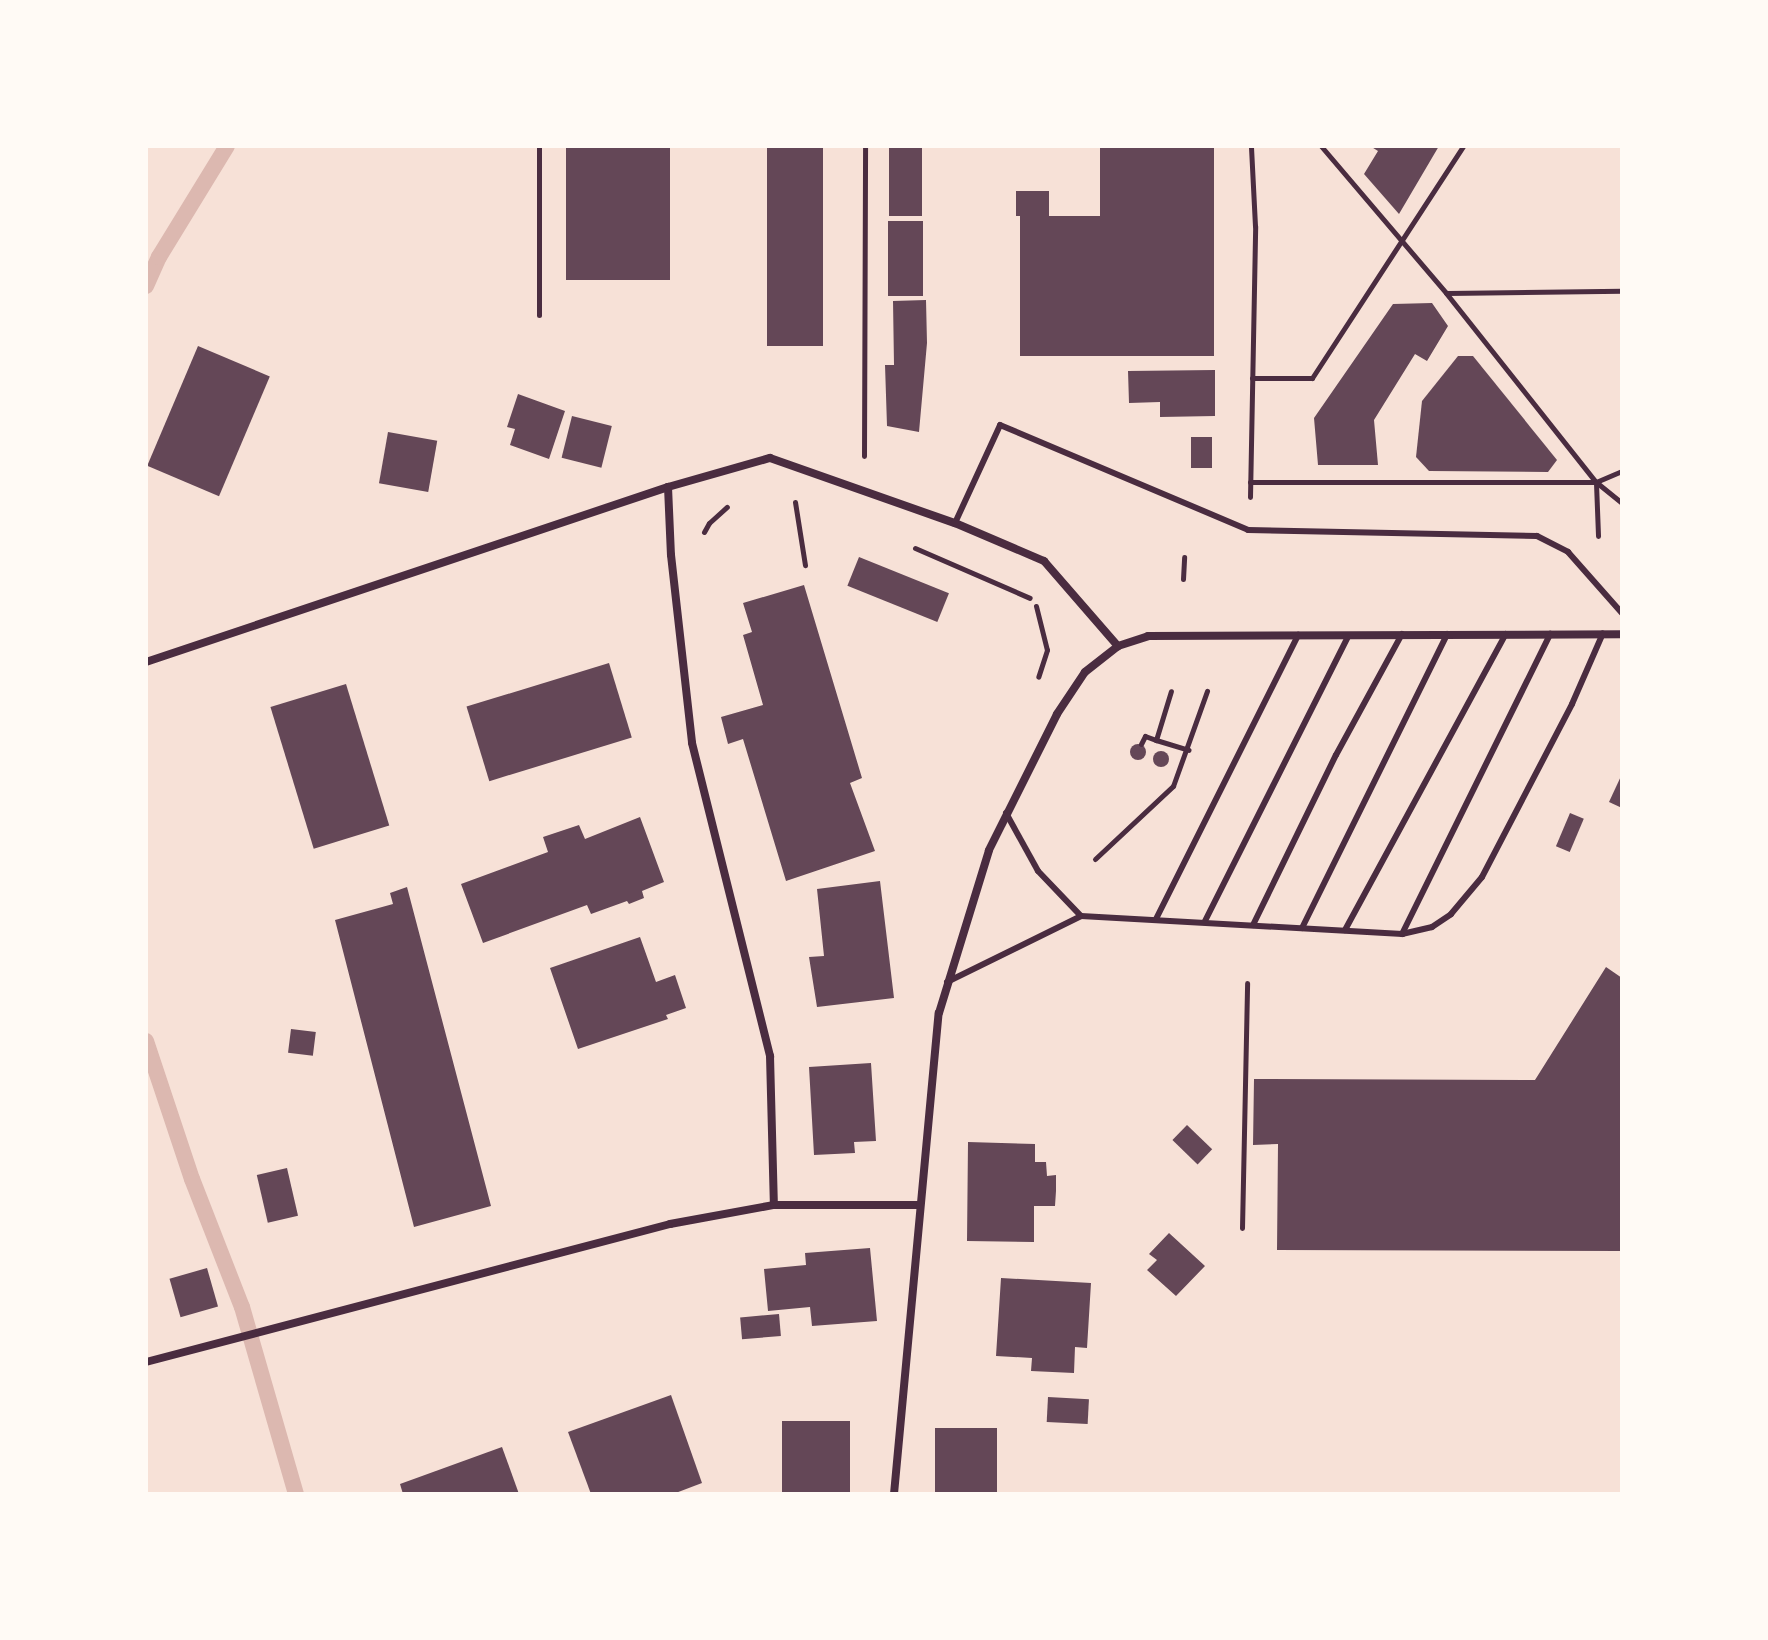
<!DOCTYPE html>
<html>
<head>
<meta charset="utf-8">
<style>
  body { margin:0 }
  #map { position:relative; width:1768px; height:1640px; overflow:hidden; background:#f7e1d7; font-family:Helvetica,sans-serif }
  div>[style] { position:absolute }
  .stream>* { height:16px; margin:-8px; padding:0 8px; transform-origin:8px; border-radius:8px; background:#dcb8b0 }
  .building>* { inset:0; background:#644757; transform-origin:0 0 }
  .round { border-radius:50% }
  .path>* { height:5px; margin:-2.5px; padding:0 2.5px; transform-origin:2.5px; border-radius:2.5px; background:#4a2c40 }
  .service>* { height:6px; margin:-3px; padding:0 3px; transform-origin:3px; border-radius:3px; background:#4a2c40 }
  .minor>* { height:8px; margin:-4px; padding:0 4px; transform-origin:4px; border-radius:4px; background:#4a2c40 }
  span { translate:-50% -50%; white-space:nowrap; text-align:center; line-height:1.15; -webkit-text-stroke:7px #fffaf5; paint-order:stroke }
  .frame { position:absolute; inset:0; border:148px solid #fffaf5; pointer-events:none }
</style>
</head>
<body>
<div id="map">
  <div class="stream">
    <i style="left:146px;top:286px;width:32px;rotate:-66deg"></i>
    <i style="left:159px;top:257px;width:130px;rotate:-58.5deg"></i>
    <i style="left:146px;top:1041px;width:145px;rotate:71.6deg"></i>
    <i style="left:192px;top:1179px;width:137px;rotate:68.7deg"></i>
    <i style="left:242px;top:1307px;width:195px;rotate:73.9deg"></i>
  </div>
  <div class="building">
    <i style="left:670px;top:146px;width:134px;height:104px;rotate:90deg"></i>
    <i style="left:767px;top:146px;width:56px;height:200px"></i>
    <i style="left:889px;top:146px;width:33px;height:70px"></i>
    <i style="clip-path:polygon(1100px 146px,1214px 146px,1214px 356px,1020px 356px,1020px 216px,1016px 216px,1016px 191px,1049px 191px,1049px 216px,1100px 216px)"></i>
    <i style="clip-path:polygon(1370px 146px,1439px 146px,1399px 214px,1364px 174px,1378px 151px)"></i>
    <i style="left:888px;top:221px;width:35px;height:75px"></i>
    <i style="clip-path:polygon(926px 300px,927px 343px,919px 432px,887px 426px,885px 365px,894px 365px,893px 301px)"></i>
    <i style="clip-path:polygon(1432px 303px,1448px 326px,1427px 361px,1415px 354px,1374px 420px,1378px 465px,1318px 465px,1314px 418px,1393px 304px)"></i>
    <i style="left:198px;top:346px;width:78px;height:130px;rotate:23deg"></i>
    <i style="clip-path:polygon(1458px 356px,1473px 356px,1557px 460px,1548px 472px,1429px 471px,1416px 457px,1422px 401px)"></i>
    <i style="clip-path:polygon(1215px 370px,1215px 416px,1160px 417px,1160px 402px,1129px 403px,1128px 371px)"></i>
    <i style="clip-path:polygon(518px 394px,565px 411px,549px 459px,510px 445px,515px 429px,507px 427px)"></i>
    <i style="left:572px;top:416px;width:41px;height:43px;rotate:14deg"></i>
    <i style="left:388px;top:432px;width:50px;height:52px;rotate:10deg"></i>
    <i style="left:1191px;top:437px;width:21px;height:31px"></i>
    <i style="left:859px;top:557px;width:97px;height:31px;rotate:22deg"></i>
    <i style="clip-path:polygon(804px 585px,862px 778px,850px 783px,875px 851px,786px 881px,743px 739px,728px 744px,721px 717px,763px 705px,743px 635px,752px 632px,743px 603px)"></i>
    <i style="left:609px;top:663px;width:78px;height:149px;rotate:73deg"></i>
    <i style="left:346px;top:684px;width:148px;height:79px;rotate:73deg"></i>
    <i class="round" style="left:1130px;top:744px;width:16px;height:16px"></i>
    <i class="round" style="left:1153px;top:751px;width:16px;height:16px"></i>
    <i style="clip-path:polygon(1622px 774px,1622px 808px,1609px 802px)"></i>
    <i style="left:1570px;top:813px;width:15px;height:36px;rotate:23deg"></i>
    <i style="clip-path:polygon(640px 817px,664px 882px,642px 891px,644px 898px,629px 904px,627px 901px,591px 914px,587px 905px,483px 943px,461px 884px,548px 852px,543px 837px,579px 825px,585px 839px)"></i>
    <i style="clip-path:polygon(880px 881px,894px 998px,817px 1007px,809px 957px,824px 956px,817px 889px)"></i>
    <i style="clip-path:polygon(407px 887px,491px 1206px,414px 1227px,335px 920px,393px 904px,390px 893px)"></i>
    <i style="clip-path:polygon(640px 937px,656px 982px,675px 975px,686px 1008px,666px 1015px,668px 1019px,578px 1049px,550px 968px)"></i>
    <i style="clip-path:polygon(1606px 967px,1622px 978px,1622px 1251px,1277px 1250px,1278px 1144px,1253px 1145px,1254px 1079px,1535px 1080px)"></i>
    <i style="left:291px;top:1029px;width:25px;height:24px;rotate:7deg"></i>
    <i style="clip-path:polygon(871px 1063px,876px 1141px,854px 1142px,855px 1153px,814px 1155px,809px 1067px)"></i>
    <i style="left:1187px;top:1125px;width:35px;height:21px;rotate:44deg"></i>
    <i style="clip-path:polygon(968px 1142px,1035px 1144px,1035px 1162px,1046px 1162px,1047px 1176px,1056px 1175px,1056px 1191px,1055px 1206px,1034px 1206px,1034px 1242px,967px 1241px)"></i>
    <i style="left:287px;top:1168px;width:49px;height:31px;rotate:77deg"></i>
    <i style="clip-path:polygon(1169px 1233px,1205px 1266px,1176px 1296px,1147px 1270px,1157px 1260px,1149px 1254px)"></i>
    <i style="clip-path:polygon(870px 1248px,877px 1321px,812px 1326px,810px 1307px,768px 1311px,764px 1269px,806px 1265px,805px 1253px)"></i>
    <i style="left:207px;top:1268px;width:40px;height:39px;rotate:74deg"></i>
    <i style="clip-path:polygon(1001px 1278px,1091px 1283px,1087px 1348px,1075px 1347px,1074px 1373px,1031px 1371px,1032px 1358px,996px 1356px)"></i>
    <i style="left:779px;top:1314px;width:22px;height:39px;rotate:85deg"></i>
    <i style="clip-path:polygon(671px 1395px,702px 1483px,673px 1494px,591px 1494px,568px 1432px)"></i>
    <i style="left:1048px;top:1397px;width:41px;height:25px;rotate:3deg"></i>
    <i style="left:782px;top:1421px;width:68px;height:73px"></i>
    <i style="left:935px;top:1428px;width:62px;height:66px"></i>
    <i style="clip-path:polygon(502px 1447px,519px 1494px,403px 1494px,400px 1484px)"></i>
  </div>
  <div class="path">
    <i style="left:1321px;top:146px;width:193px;rotate:49.6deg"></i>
    <i style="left:1446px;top:293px;width:241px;rotate:51.6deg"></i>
    <i style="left:1596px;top:482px;width:33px;rotate:39deg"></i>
    <i style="left:1447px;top:293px;width:175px;rotate:-0.7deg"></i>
    <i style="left:539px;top:315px;width:169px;rotate:-90deg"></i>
    <i style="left:1252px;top:378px;width:60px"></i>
    <i style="left:1312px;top:378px;width:277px;rotate:-56.9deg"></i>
    <i style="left:864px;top:456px;width:310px;rotate:-89.8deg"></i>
    <i style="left:1250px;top:482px;width:346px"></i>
    <i style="left:1596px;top:482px;width:28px;rotate:-23deg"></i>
    <i style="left:1596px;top:483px;width:53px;rotate:87.8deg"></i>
    <i style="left:1250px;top:497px;width:271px;rotate:-88.9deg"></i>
    <i style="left:1255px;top:226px;width:80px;rotate:-92.9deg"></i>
    <i style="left:795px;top:502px;width:64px;rotate:81deg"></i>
    <i style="left:704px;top:532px;width:10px;rotate:-61deg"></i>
    <i style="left:709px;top:523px;width:24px;rotate:-42deg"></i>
    <i style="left:915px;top:548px;width:125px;rotate:23.5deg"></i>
    <i style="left:1183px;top:579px;width:22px;rotate:-87deg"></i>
    <i style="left:1036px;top:606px;width:45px;rotate:76deg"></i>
    <i style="left:1047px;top:650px;width:28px;rotate:108deg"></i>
    <i style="left:1156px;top:740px;width:34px;rotate:17deg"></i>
    <i style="left:1141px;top:744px;width:9px;rotate:-63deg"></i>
    <i style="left:1145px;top:736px;width:12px;rotate:20deg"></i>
    <i style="left:1156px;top:740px;width:51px;rotate:-73deg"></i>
    <i style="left:1095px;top:859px;width:107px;rotate:-43.1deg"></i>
    <i style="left:1173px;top:786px;width:101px;rotate:-70.3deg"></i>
    <i style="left:1242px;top:1228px;width:245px;rotate:-88.8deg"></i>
  </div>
  <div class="service">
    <i style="left:955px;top:523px;width:108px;rotate:-65.3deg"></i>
    <i style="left:1000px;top:425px;width:269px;rotate:22.9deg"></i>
    <i style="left:1248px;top:530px;width:289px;rotate:1.2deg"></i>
    <i style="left:1537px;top:536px;width:35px;rotate:27deg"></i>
    <i style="left:1568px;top:552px;width:81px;rotate:48.5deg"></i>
    <i style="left:1006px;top:813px;width:66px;rotate:61.1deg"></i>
    <i style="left:1038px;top:871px;width:62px;rotate:46.3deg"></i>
    <i style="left:1156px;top:919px;width:318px;rotate:-63.4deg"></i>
    <i style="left:1205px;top:921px;width:320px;rotate:-63.3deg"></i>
    <i style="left:1253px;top:925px;width:189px;rotate:-64deg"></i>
    <i style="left:1336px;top:755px;width:138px;rotate:-61.4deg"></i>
    <i style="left:1302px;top:928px;width:328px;rotate:-63.7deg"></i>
    <i style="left:1345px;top:930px;width:337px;rotate:-61.5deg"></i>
    <i style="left:1402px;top:934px;width:335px;rotate:-63.7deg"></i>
    <i style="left:947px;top:982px;width:149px;rotate:-26.2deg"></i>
    <i style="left:1081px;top:916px;width:322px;rotate:3.2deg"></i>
    <i style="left:1402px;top:934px;width:31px;rotate:-13deg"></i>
    <i style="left:1432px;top:927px;width:23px;rotate:-34deg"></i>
    <i style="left:1451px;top:914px;width:48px;rotate:-50deg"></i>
    <i style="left:1482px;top:877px;width:195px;rotate:-62.5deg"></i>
    <i style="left:1572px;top:704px;width:77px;rotate:-66.4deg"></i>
  </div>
  <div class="minor">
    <i style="left:668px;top:487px;width:68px;rotate:87.5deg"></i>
    <i style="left:671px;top:555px;width:189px;rotate:83.6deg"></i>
    <i style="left:692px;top:743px;width:323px;rotate:76deg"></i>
    <i style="left:770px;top:1056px;width:149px;rotate:88.5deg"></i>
    <i style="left:146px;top:662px;width:551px;rotate:-18.53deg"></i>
    <i style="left:668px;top:487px;width:106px;rotate:-15.9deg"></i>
    <i style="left:770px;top:458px;width:196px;rotate:19.4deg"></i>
    <i style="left:955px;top:523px;width:97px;rotate:23.1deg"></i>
    <i style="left:1044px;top:561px;width:113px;rotate:49deg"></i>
    <i style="left:146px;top:1362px;width:542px;rotate:-14.75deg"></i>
    <i style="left:670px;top:1224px;width:106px;rotate:-10.4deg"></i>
    <i style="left:774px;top:1205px;width:146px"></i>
    <i style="left:894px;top:1494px;width:483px;rotate:-84.7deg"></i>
    <i style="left:939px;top:1013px;width:170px;rotate:-72.9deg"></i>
    <i style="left:989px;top:850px;width:152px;rotate:-63.4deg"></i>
    <i style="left:1057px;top:714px;width:50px;rotate:-56.3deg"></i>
    <i style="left:1085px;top:672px;width:42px;rotate:-38.2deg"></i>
    <i style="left:1118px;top:646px;width:32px;rotate:-18deg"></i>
    <i style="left:1148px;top:636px;width:474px;rotate:-0.2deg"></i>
  </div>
  <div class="frame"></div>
</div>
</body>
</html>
